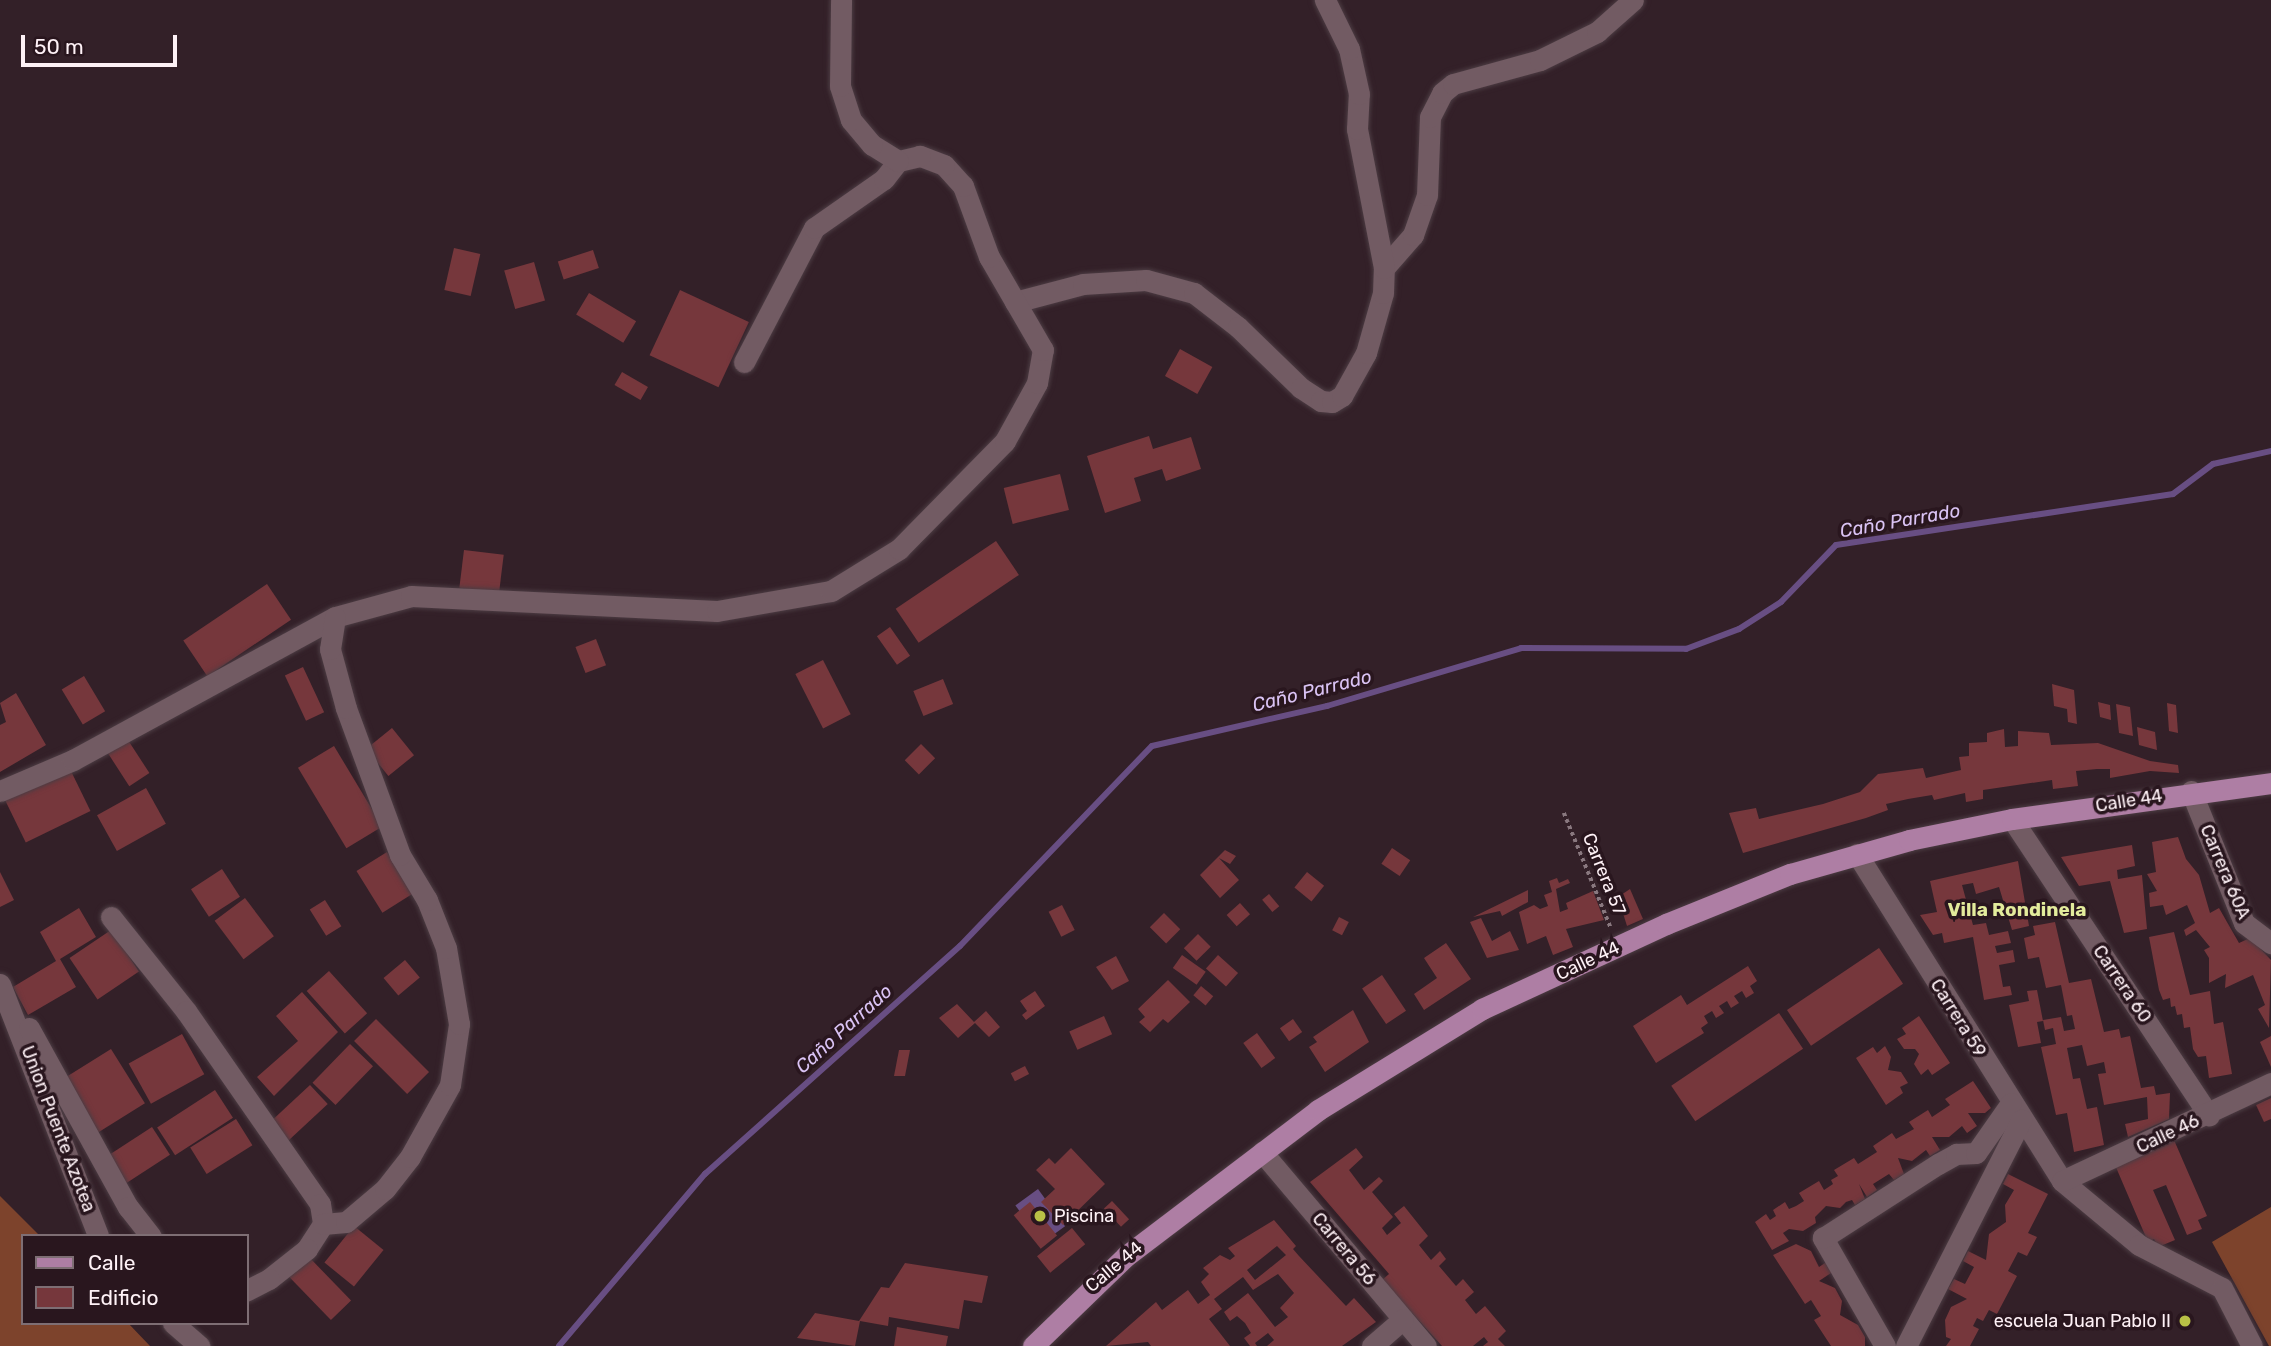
<!DOCTYPE html>
<html>
<head>
<meta charset="utf-8">
<style>
  body { margin:0 }
  #map { position:relative; width:2271px; height:1346px; overflow:hidden; background:#332028; font-family:Rubik,sans-serif }
  div>[style] { position:absolute }
  .forest>* { inset:0; background:#7d432c }
  .water>* { inset:0; background:#684e83; transform-origin:0 0 }
  .stream>* { height:6px; margin:-3px; padding:0 3px; transform-origin:3px; border-radius:3px; background:#684e83 }
  .building>* { inset:0; background:#76373c; transform-origin:0 0 }
  .path>* { height:3.5px; margin-top:-1.75px; transform-origin:0; background:repeating-linear-gradient(90deg,#89787f 0 3.5px,transparent 0 7px) }
  .roads { filter:drop-shadow(0 0 2px #4c3c43) drop-shadow(0 0 2px #4c3c43) }
  .minor>* { height:21px; margin:-10.5px; padding:0 10.5px; transform-origin:10.5px; border-radius:10.5px; background:#725b63 }
  .major>* { height:21px; margin:-10.5px; padding:0 10.5px; transform-origin:10.5px; border-radius:10.5px; background:#ae7ea4 }
  .dots>* { width:19px; height:19px; translate:-50% -50%; box-sizing:border-box; border:4px solid #29161e; border-radius:50% }
  span { translate:-50% -50%; white-space:nowrap; text-align:center; line-height:1.15; -webkit-text-stroke:7px #29161e; paint-order:stroke }
  .street-label { font-size:18px; color:#fef1f6 }
  .poi-label { font-size:18px; color:#fef1f6 }
  .left { translate:0 -50%; text-align:left }
  .right { translate:-100% -50%; text-align:right }
  .water-label { font-size:19px; color:#dac3f4; font-style:italic }
  .neighbourhood-label { font-size:19px; color:#e3eb9c; font-weight:700 }
  .legend { position:absolute; left:21px; top:1234px; width:228px; height:91px; box-sizing:border-box; background:#29161e; border:2px solid #7e6e74; margin:0; padding:9px 12px; list-style:none; font-size:21px; color:#fef1f6 }
  .legend li { display:flex; align-items:center; gap:14px; height:35px }
  .legend b { width:35px; border:2px solid #7e6e74 }
  .scale { position:absolute; left:21px; top:35px; width:156px; height:32px; box-sizing:border-box; border:4px solid #fef1f6; border-top:0; padding-left:9px; font-size:21px; line-height:24px; white-space:nowrap; color:#fef1f6; -webkit-text-stroke:5px #29161e; paint-order:stroke }
</style>
</head>
<body>
<div id="map">
  <div class="forest">
    <i style="clip-path:polygon(0 1196px,40px 1236px,23px 1236px,23px 1323px,128px 1323px,150px 1346px,0 1346px)"></i>
    <i style="clip-path:polygon(2271px 1207px,2271px 1346px,2269px 1346px,2212px 1242px)"></i>
  </div>
  <div class="water">
    <i style="left:1038px;top:1189px;width:46px;height:28px;rotate:54deg"></i>
  </div>
  <div class="stream">
    <i style="left:559px;top:1346px;width:226px;rotate:-49.7deg"></i>
    <i style="left:705px;top:1174px;width:342px;rotate:-41.8deg"></i>
    <i style="left:960px;top:946px;width:277px;rotate:-46.2deg"></i>
    <i style="left:1152px;top:746px;width:180px;rotate:-12.9deg"></i>
    <i style="left:1327px;top:706px;width:202px;rotate:-16.6deg"></i>
    <i style="left:1521px;top:648px;width:165px;rotate:0.3deg"></i>
    <i style="left:1686px;top:649px;width:57px;rotate:-20.7deg"></i>
    <i style="left:1739px;top:629px;width:50px;rotate:-32.7deg"></i>
    <i style="left:1781px;top:602px;width:79px;rotate:-46deg"></i>
    <i style="left:1836px;top:545px;width:341px;rotate:-8.6deg"></i>
    <i style="left:2173px;top:494px;width:50px;rotate:-36.9deg"></i>
    <i style="left:2213px;top:464px;width:59px;rotate:-12.6deg"></i>
  </div>
  <div class="building">
    <i style="left:454px;top:248px;width:27px;height:43px;rotate:13deg"></i>
    <i style="left:593px;top:250px;width:19px;height:37px;rotate:72deg"></i>
    <i style="left:534px;top:262px;width:40px;height:31px;rotate:74deg"></i>
    <i style="left:680px;top:290px;width:76px;height:72px;rotate:25deg"></i>
    <i style="left:589px;top:293px;width:55px;height:25px;rotate:31deg"></i>
    <i style="left:1180px;top:349px;width:37px;height:31px;rotate:29deg"></i>
    <i style="left:622px;top:372px;width:30px;height:15px;rotate:30deg"></i>
    <i style="clip-path:polygon(1149px 436px,1153px 449px,1191px 437px,1201px 469px,1166px 481px,1162px 469px,1134px 478px,1141px 501px,1105px 513px,1087px 456px)"></i>
    <i style="left:1060px;top:474px;width:37px;height:58px;rotate:76deg"></i>
    <i style="left:996px;top:541px;width:41px;height:121px;rotate:56deg"></i>
    <i style="left:464px;top:550px;width:40px;height:38px;rotate:7deg"></i>
    <i style="left:267px;top:584px;width:43px;height:101px;rotate:56deg"></i>
    <i style="left:890px;top:627px;width:35px;height:16px;rotate:55deg"></i>
    <i style="left:596px;top:639px;width:28px;height:22px;rotate:69deg"></i>
    <i style="left:823px;top:660px;width:61px;height:31px;rotate:63deg"></i>
    <i style="left:303px;top:667px;width:50px;height:20px;rotate:65deg"></i>
    <i style="left:84px;top:676px;width:41px;height:26px;rotate:59deg"></i>
    <i style="left:943px;top:679px;width:27px;height:32px;rotate:68deg"></i>
    <i style="clip-path:polygon(2052px 684px,2074px 690px,2077px 724px,2068px 722px,2067px 709px,2054px 706px)"></i>
    <i style="clip-path:polygon(16px 693px,46px 745px,0 772px,0 725px,6px 722px,0 703px)"></i>
    <i style="clip-path:polygon(2098px 702px,2110px 705px,2111px 720px,2100px 717px)"></i>
    <i style="clip-path:polygon(2167px 703px,2176px 705px,2178px 733px,2169px 731px)"></i>
    <i style="clip-path:polygon(2116px 704px,2130px 707px,2133px 736px,2119px 733px)"></i>
    <i style="clip-path:polygon(2137px 727px,2155px 732px,2157px 750px,2139px 745px)"></i>
    <i style="left:392px;top:728px;width:35px;height:33px;rotate:51deg"></i>
    <i style="clip-path:polygon(2004px 729px,2005px 747px,2018px 746px,2018px 731px,2049px 733px,2051px 745px,2098px 743px,2150px 761px,2178px 765px,2179px 773px,2150px 771px,2110px 778px,2110px 769px,2097px 769px,2076px 771px,2078px 786px,2053px 789px,2052px 780px,1983px 790px,1983px 799px,1966px 802px,1965px 793px,1934px 800px,1932px 795px,1908px 799px,1886px 804px,1888px 810px,1866px 818px,1743px 853px,1729px 813px,1756px 808px,1759px 819px,1823px 804px,1860px 792px,1878px 774px,1923px 768px,1926px 778px,1961px 770px,1959px 757px,1969px 756px,1969px 743px,1987px 742px,1987px 733px)"></i>
    <i style="left:126px;top:737px;width:43px;height:24px;rotate:57deg"></i>
    <i style="left:921px;top:744px;width:20px;height:23px;rotate:45deg"></i>
    <i style="left:334px;top:746px;width:94px;height:42px;rotate:59deg"></i>
    <i style="left:69px;top:767px;width:49px;height:72px;rotate:64deg"></i>
    <i style="left:146px;top:788px;width:41px;height:56px;rotate:61deg"></i>
    <i style="clip-path:polygon(2178px 837px,2186px 859px,2199px 875px,2210px 913px,2219px 908px,2239px 943px,2250px 938px,2271px 960px,2269px 1028px,2258px 1009px,2265px 1005px,2253px 975px,2225px 988px,2226px 974px,2209px 983px,2209px 958px,2204px 950px,2210px 947px,2196px 930px,2186px 936px,2184px 930px,2195px 923px,2187px 905px,2166px 915px,2163px 905px,2150px 907px,2149px 893px,2157px 891px,2147px 874px,2156px 872px,2152px 842px)"></i>
    <i style="clip-path:polygon(2132px 845px,2135px 866px,2117px 870px,2118px 879px,2142px 875px,2147px 929px,2124px 933px,2110px 881px,2079px 886px,2061px 857px)"></i>
    <i style="left:1392px;top:848px;width:22px;height:19px;rotate:34deg"></i>
    <i style="clip-path:polygon(1225px 850px,1236px 856px,1230px 864px,1219px 858px,1239px 880px,1220px 898px,1200px 875px)"></i>
    <i style="left:387px;top:852px;width:49px;height:36px;rotate:58deg"></i>
    <i style="clip-path:polygon(2018px 861px,2029px 926px,2012px 930px,1999px 887px,1976px 894px,1973px 883px,1962px 885px,1973px 925px,1986px 923px,1989px 935px,2008px 931px,2011px 943px,1995px 946px,1997px 953px,2013px 950px,2015px 962px,1999px 965px,2003px 987px,2010px 986px,2012px 995px,1984px 1000px,1973px 937px,1944px 943px,1942px 933px,1933px 935px,1920px 915px,1937px 912px,1930px 881px)"></i>
    <i style="left:222px;top:869px;width:33px;height:37px;rotate:57deg"></i>
    <i style="clip-path:polygon(0 872px,14px 900px,0 907px)"></i>
    <i style="left:1307px;top:872px;width:22px;height:20px;rotate:39deg"></i>
    <i style="clip-path:polygon(1557px 878px,1559px 883px,1568px 879px,1570px 883px,1556px 889px,1560px 912px,1568px 909px,1566px 903px,1593px 891px,1604px 920px,1566px 929px,1573px 947px,1553px 955px,1546px 936px,1527px 944px,1519px 912px,1534px 905px,1540px 909px,1548px 906px,1544px 895px,1552px 892px,1549px 881px)"></i>
    <i style="clip-path:polygon(1630px 889px,1643px 919px,1627px 926px,1618px 897px)"></i>
    <i style="clip-path:polygon(1528px 890px,1528px 902px,1502px 916px,1500px 911px,1473px 917px)"></i>
    <i style="left:1269px;top:894px;width:16px;height:9px;rotate:50deg"></i>
    <i style="left:245px;top:898px;width:48px;height:38px;rotate:53deg"></i>
    <i style="left:325px;top:900px;width:31px;height:18px;rotate:58deg"></i>
    <i style="left:1240px;top:903px;width:15px;height:18px;rotate:48deg"></i>
    <i style="left:1062px;top:905px;width:28px;height:15px;rotate:63deg"></i>
    <i style="clip-path:polygon(79px 908px,96px 937px,60px 959px,76px 987px,28px 1015px,13px 987px,56px 961px,40px 932px)"></i>
    <i style="left:1164px;top:913px;width:23px;height:20px;rotate:45deg"></i>
    <i style="left:1339px;top:917px;width:11px;height:15px;rotate:27deg"></i>
    <i style="clip-path:polygon(1481px 918px,1492px 941px,1510px 931px,1519px 950px,1487px 958px,1470px 922px)"></i>
    <i style="clip-path:polygon(2055px 922px,2069px 983px,2091px 979px,2104px 1032px,2119px 1029px,2121px 1038px,2130px 1036px,2141px 1088px,2154px 1086px,2156px 1095px,2170px 1093px,2169px 1119px,2128px 1137px,2125px 1124px,2148px 1119px,2147px 1097px,2104px 1105px,2098px 1074px,2106px 1073px,2104px 1062px,2087px 1066px,2082px 1045px,2067px 1048px,2073px 1079px,2080px 1078px,2087px 1109px,2097px 1107px,2104px 1145px,2074px 1152px,2067px 1113px,2056px 1115px,2041px 1047px,2056px 1044px,2053px 1028px,2045px 1030px,2043px 1020px,2061px 1017px,2064px 1031px,2075px 1029px,2072px 1015px,2067px 1016px,2061px 985px,2046px 988px,2039px 957px,2028px 959px,2024px 938px,2035px 935px,2033px 926px)"></i>
    <i style="left:111px;top:930px;width:50px;height:50px;rotate:56deg"></i>
    <i style="clip-path:polygon(2174px 932px,2190px 995px,2210px 991px,2214px 1024px,2223px 1022px,2232px 1074px,2209px 1078px,2206px 1056px,2198px 1057px,2193px 1049px,2190px 1027px,2184px 1028px,2182px 1014px,2177px 1015px,2175px 1006px,2171px 1007px,2170px 998px,2163px 1000px,2159px 990px,2149px 937px)"></i>
    <i style="left:1198px;top:934px;width:18px;height:20px;rotate:45deg"></i>
    <i style="clip-path:polygon(1446px 943px,1471px 979px,1424px 1010px,1414px 994px,1437px 978px,1424px 958px)"></i>
    <i style="left:1879px;top:948px;width:43px;height:111px;rotate:56deg"></i>
    <i style="left:1182px;top:955px;width:29px;height:16px;rotate:35deg"></i>
    <i style="left:1218px;top:955px;width:27px;height:18px;rotate:42deg"></i>
    <i style="clip-path:polygon(1116px 956px,1129px 981px,1112px 990px,1096px 967px)"></i>
    <i style="left:405px;top:960px;width:23px;height:28px;rotate:50deg"></i>
    <i style="clip-path:polygon(1748px 966px,1757px 981px,1750px 986px,1754px 993px,1746px 998px,1742px 991px,1734px 996px,1739px 1003px,1731px 1008px,1727px 1001px,1719px 1006px,1724px 1013px,1716px 1018px,1712px 1011px,1704px 1016px,1708px 1023px,1701px 1028px,1704px 1033px,1656px 1063px,1633px 1026px,1681px 995px,1687px 1005px)"></i>
    <i style="left:329px;top:971px;width:57px;height:30px;rotate:48deg"></i>
    <i style="left:1382px;top:975px;width:43px;height:24px;rotate:56deg"></i>
    <i style="clip-path:polygon(1168px 980px,1190px 1002px,1168px 1023px,1163px 1019px,1150px 1032px,1139px 1022px,1145px 1017px,1138px 1009px)"></i>
    <i style="left:1201px;top:986px;width:16px;height:12px;rotate:40deg"></i>
    <i style="clip-path:polygon(2037px 990px,2043px 1021px,2037px 1022px,2041px 1043px,2018px 1047px,2009px 1005px,2029px 1001px,2027px 991px)"></i>
    <i style="clip-path:polygon(1035px 991px,1045px 1006px,1026px 1020px,1022px 1015px,1027px 1011px,1020px 1001px)"></i>
    <i style="clip-path:polygon(302px 992px,338px 1032px,274px 1096px,257px 1077px,298px 1041px,276px 1016px)"></i>
    <i style="clip-path:polygon(957px 1004px,974px 1022px,986px 1011px,1000px 1027px,989px 1037px,975px 1023px,958px 1038px,939px 1018px)"></i>
    <i style="clip-path:polygon(1353px 1010px,1369px 1042px,1325px 1072px,1309px 1047px,1317px 1042px,1313px 1037px)"></i>
    <i style="left:1779px;top:1013px;width:43px;height:130px;rotate:56deg"></i>
    <i style="left:1104px;top:1016px;width:20px;height:38px;rotate:66deg"></i>
    <i style="clip-path:polygon(1919px 1016px,1950px 1063px,1932px 1075px,1928px 1069px,1921px 1075px,1914px 1064px,1919px 1054px,1915px 1049px,1904px 1049px,1897px 1039px,1906px 1034px,1902px 1028px)"></i>
    <i style="left:376px;top:1019px;width:75px;height:31px;rotate:45deg"></i>
    <i style="left:1293px;top:1019px;width:16px;height:16px;rotate:55deg"></i>
    <i style="left:1257px;top:1033px;width:31px;height:17px;rotate:54deg"></i>
    <i style="left:182px;top:1034px;width:46px;height:61px;rotate:61deg"></i>
    <i style="clip-path:polygon(2271px 1036px,2271px 1067px,2260px 1042px)"></i>
    <i style="left:350px;top:1044px;width:32px;height:54px;rotate:44deg"></i>
    <i style="clip-path:polygon(1885px 1046px,1891px 1057px,1888px 1070px,1901px 1072px,1908px 1083px,1900px 1087px,1903px 1093px,1886px 1105px,1856px 1058px,1873px 1047px,1877px 1053px)"></i>
    <i style="left:111px;top:1049px;width:64px;height:59px;rotate:58deg"></i>
    <i style="clip-path:polygon(899px 1050px,910px 1050px,905px 1076px,894px 1076px)"></i>
    <i style="left:1025px;top:1066px;width:9px;height:16px;rotate:63deg"></i>
    <i style="clip-path:polygon(1973px 1081px,1991px 1108px,1985px 1113px,1968px 1113px,1977px 1126px,1967px 1133px,1962px 1126px,1949px 1137px,1932px 1137px,1940px 1150px,1930px 1156px,1926px 1150px,1912px 1161px,1898px 1158px,1904px 1174px,1894px 1180px,1889px 1174px,1873px 1184px,1877px 1190px,1867px 1197px,1859px 1184px,1865px 1199px,1855px 1205px,1852px 1200px,1846px 1202px,1840px 1208px,1826px 1206px,1815px 1217px,1816px 1223px,1803px 1231px,1789px 1229px,1783px 1233px,1789px 1241px,1772px 1250px,1755px 1222px,1766px 1214px,1770px 1220px,1776px 1216px,1773px 1210px,1785px 1202px,1789px 1209px,1796px 1206px,1804px 1201px,1799px 1193px,1819px 1181px,1824px 1190px,1833px 1184px,1831px 1180px,1838px 1176px,1834px 1170px,1854px 1158px,1858px 1164px,1877px 1152px,1873px 1146px,1892px 1133px,1896px 1139px,1914px 1129px,1909px 1122px,1928px 1110px,1932px 1117px,1950px 1105px,1945px 1099px)"></i>
    <i style="left:310px;top:1085px;width:26px;height:54px;rotate:47deg"></i>
    <i style="left:215px;top:1090px;width:33px;height:69px;rotate:57deg"></i>
    <i style="clip-path:polygon(2271px 1098px,2271px 1119px,2264px 1122px,2256px 1105px)"></i>
    <i style="left:236px;top:1119px;width:31px;height:54px;rotate:58deg"></i>
    <i style="left:152px;top:1127px;width:33px;height:55px;rotate:57deg"></i>
    <i style="clip-path:polygon(2174px 1140px,2207px 1216px,2198px 1220px,2202px 1229px,2187px 1235px,2166px 1185px,2153px 1190px,2175px 1240px,2158px 1247px,2154px 1239px,2148px 1242px,2115px 1165px)"></i>
    <i style="clip-path:polygon(1071px 1148px,1105px 1184px,1063px 1225px,1041px 1202px,1055px 1189px,1036px 1170px,1049px 1158px,1055px 1164px)"></i>
    <i style="clip-path:polygon(1356px 1148px,1363px 1157px,1349px 1170px,1364px 1190px,1379px 1177px,1383px 1181px,1372px 1192px,1393px 1217px,1382px 1228px,1387px 1235px,1401px 1223px,1394px 1214px,1404px 1206px,1428px 1236px,1419px 1245px,1431px 1260px,1440px 1251px,1446px 1259px,1439px 1266px,1456px 1286px,1463px 1279px,1474px 1292px,1465px 1300px,1476px 1314px,1485px 1306px,1506px 1331px,1498px 1339px,1505px 1346px,1483px 1346px,1488px 1342px,1484px 1337px,1473px 1346px,1442px 1346px,1382px 1280px,1389px 1274px,1310px 1182px)"></i>
    <i style="clip-path:polygon(2008px 1174px,2048px 1194px,2028px 1233px,2037px 1237px,2027px 1256px,2018px 1252px,2008px 1271px,2017px 1276px,1997px 1314px,1989px 1310px,1983px 1321px,1977px 1318px,1973px 1326px,1979px 1329px,1970px 1346px,1946px 1346px,1951px 1339px,1946px 1337px,1945px 1320px,1951px 1307px,1967px 1299px,1948px 1289px,1954px 1279px,1965px 1284px,1974px 1267px,1963px 1261px,1968px 1251px,1986px 1260px,1989px 1234px,2006px 1222px,2005px 1205px,2014px 1190px,2003px 1184px)"></i>
    <i style="left:1112px;top:1201px;width:25px;height:11px;rotate:47deg"></i>
    <i style="left:1030px;top:1202px;width:43px;height:21px;rotate:51deg"></i>
    <i style="clip-path:polygon(evenodd,1274px 1220px,1296px 1246px,1293px 1249px,1299px 1256px,1346px 1306px,1354px 1298px,1376px 1322px,1342px 1346px,1267px 1346px,1274px 1340px,1268px 1333px,1255px 1343px,1257px 1346px,1250px 1346px,1244px 1338px,1251px 1333px,1245px 1323px,1237px 1316px,1230px 1321px,1224px 1312px,1248px 1293px,1275px 1327px,1288px 1317px,1280px 1308px,1294px 1293px,1278px 1274px,1253px 1290px,1243px 1277px,1214px 1299px,1222px 1309px,1209px 1319px,1230px 1346px,1151px 1346px,1148px 1342px,1106px 1346px,1156px 1302px,1162px 1310px,1188px 1290px,1198px 1304px,1210px 1295px,1201px 1282px,1209px 1274px,1203px 1268px,1220px 1255px,1230px 1260px,1235px 1256px,1228px 1248px,1274px 1220px,1277px 1246px,1286px 1255px,1255px 1280px,1247px 1270px,1277px 1246px)"></i>
    <i style="left:354px;top:1226px;width:38px;height:47px;rotate:39deg"></i>
    <i style="left:1072px;top:1228px;width:21px;height:45px;rotate:51deg"></i>
    <i style="clip-path:polygon(1796px 1244px,1811px 1251px,1819px 1267px,1828px 1261px,1834px 1271px,1819px 1281px,1835px 1288px,1842px 1301px,1840px 1315px,1858px 1325px,1865px 1337px,1865px 1346px,1831px 1346px,1814px 1320px,1821px 1316px,1811px 1300px,1805px 1304px,1773px 1255px)"></i>
    <i style="left:308px;top:1256px;width:62px;height:28px;rotate:46deg"></i>
    <i style="clip-path:polygon(905px 1263px,988px 1276px,982px 1303px,964px 1300px,959px 1329px,889px 1317px,888px 1326px,860px 1321px,855px 1346px,797px 1338px,815px 1313px,859px 1321px,881px 1287px,889px 1288px)"></i>
    <i style="clip-path:polygon(897px 1327px,948px 1336px,946px 1346px,894px 1346px)"></i>
  </div>
  <div class="path">
    <i style="left:1564px;top:813px;width:124px;rotate:67.8deg"></i>
  </div>
  <div class="roads">
    <div class="minor">
      <i style="left:1384px;top:268px;width:44px;rotate:-48.7deg"></i>
      <i style="left:1413px;top:235px;width:42px;rotate:-70.7deg"></i>
      <i style="left:1427px;top:195px;width:78px;rotate:-87.8deg"></i>
      <i style="left:1430px;top:117px;width:27px;rotate:-63deg"></i>
      <i style="left:1442px;top:93px;width:14px;rotate:-39deg"></i>
      <i style="left:1453px;top:84px;width:90px;rotate:-15.4deg"></i>
      <i style="left:1540px;top:60px;width:64px;rotate:-26.2deg"></i>
      <i style="left:1597px;top:32px;width:48px;rotate:-41.6deg"></i>
      <i style="left:1015px;top:302px;width:70px;rotate:-14.8deg"></i>
      <i style="left:1083px;top:284px;width:63px;rotate:-3.6deg"></i>
      <i style="left:1146px;top:280px;width:50px;rotate:15.2deg"></i>
      <i style="left:1194px;top:293px;width:56px;rotate:37.7deg"></i>
      <i style="left:1238px;top:327px;width:88px;rotate:44.1deg"></i>
      <i style="left:1301px;top:388px;width:24px;rotate:33deg"></i>
      <i style="left:1321px;top:401px;width:11px;rotate:5deg"></i>
      <i style="left:1332px;top:402px;width:12px;rotate:-31deg"></i>
      <i style="left:1342px;top:396px;width:49px;rotate:-60.8deg"></i>
      <i style="left:1366px;top:353px;width:62px;rotate:-74.2deg"></i>
      <i style="left:1383px;top:293px;width:25px;rotate:-88deg"></i>
      <i style="left:1384px;top:268px;width:142px;rotate:-101deg"></i>
      <i style="left:1357px;top:129px;width:35px;rotate:-87deg"></i>
      <i style="left:1359px;top:94px;width:46px;rotate:-102.5deg"></i>
      <i style="left:1349px;top:49px;width:55px;rotate:-116.1deg"></i>
      <i style="left:744px;top:362px;width:151px;rotate:-62.4deg"></i>
      <i style="left:814px;top:228px;width:85px;rotate:-35deg"></i>
      <i style="left:884px;top:179px;width:23px;rotate:-52deg"></i>
      <i style="left:0;top:791px;width:79px;rotate:-23deg"></i>
      <i style="left:73px;top:760px;width:298px;rotate:-28.6deg"></i>
      <i style="left:335px;top:617px;width:79px;rotate:-15.4deg"></i>
      <i style="left:411px;top:596px;width:306px;rotate:2.8deg"></i>
      <i style="left:717px;top:611px;width:116px;rotate:-10deg"></i>
      <i style="left:831px;top:591px;width:80px;rotate:-31.7deg"></i>
      <i style="left:899px;top:549px;width:151px;rotate:-45.5deg"></i>
      <i style="left:1005px;top:441px;width:66px;rotate:-61.1deg"></i>
      <i style="left:1037px;top:383px;width:34px;rotate:-80deg"></i>
      <i style="left:1043px;top:350px;width:108px;rotate:-120.1deg"></i>
      <i style="left:989px;top:257px;width:76px;rotate:-110.1deg"></i>
      <i style="left:963px;top:186px;width:28px;rotate:-132deg"></i>
      <i style="left:944px;top:165px;width:26px;rotate:-159deg"></i>
      <i style="left:920px;top:156px;width:23px;rotate:167deg"></i>
      <i style="left:898px;top:161px;width:31px;rotate:-148deg"></i>
      <i style="left:872px;top:145px;width:33px;rotate:-130deg"></i>
      <i style="left:851px;top:120px;width:36px;rotate:-108deg"></i>
      <i style="left:840px;top:86px;width:86px;rotate:-89.3deg"></i>
      <i style="left:2191px;top:791px;width:142px;rotate:68.1deg"></i>
      <i style="left:2244px;top:923px;width:34px;rotate:37deg"></i>
      <i style="left:2012px;top:819px;width:356px;rotate:56.4deg"></i>
      <i style="left:1857px;top:854px;width:386px;rotate:57.9deg"></i>
      <i style="left:2062px;top:1181px;width:100px;rotate:39.7deg"></i>
      <i style="left:2139px;top:1245px;width:93px;rotate:27.4deg"></i>
      <i style="left:2222px;top:1288px;width:65px;rotate:62.7deg"></i>
      <i style="left:111px;top:917px;width:120px;rotate:51.4deg"></i>
      <i style="left:186px;top:1011px;width:235px;rotate:55.2deg"></i>
      <i style="left:320px;top:1204px;width:20px;rotate:81deg"></i>
      <i style="left:323px;top:1224px;width:30px;rotate:123deg"></i>
      <i style="left:307px;top:1249px;width:48px;rotate:141.7deg"></i>
      <i style="left:269px;top:1279px;width:25px;rotate:153deg"></i>
      <i style="left:0;top:984px;width:270px;rotate:68.7deg"></i>
      <i style="left:29px;top:1028px;width:205px;rotate:61.1deg"></i>
      <i style="left:128px;top:1207px;width:37px;rotate:52deg"></i>
      <i style="left:1262px;top:1152px;width:254px;rotate:49.8deg"></i>
      <i style="left:2062px;top:1181px;width:231px;rotate:-25.1deg"></i>
      <i style="left:323px;top:1224px;width:23px;rotate:-5deg"></i>
      <i style="left:346px;top:1222px;width:51px;rotate:-40.2deg"></i>
      <i style="left:385px;top:1189px;width:41px;rotate:-52deg"></i>
      <i style="left:410px;top:1157px;width:82px;rotate:-60.9deg"></i>
      <i style="left:450px;top:1085px;width:62px;rotate:-81.6deg"></i>
      <i style="left:459px;top:1024px;width:77px;rotate:-99.7deg"></i>
      <i style="left:446px;top:948px;width:52px;rotate:-111.6deg"></i>
      <i style="left:427px;top:900px;width:52px;rotate:-121deg"></i>
      <i style="left:400px;top:855px;width:157px;rotate:-110.2deg"></i>
      <i style="left:346px;top:708px;width:61px;rotate:-105.2deg"></i>
      <i style="left:330px;top:649px;width:32px;rotate:-81deg"></i>
      <i style="left:173px;top:1323px;width:35px;rotate:41deg"></i>
      <i style="left:1372px;top:1346px;width:41px;rotate:-41.1deg"></i>
      <i style="left:1885px;top:1346px;width:125px;rotate:-119.9deg"></i>
      <i style="left:1823px;top:1238px;width:137px;rotate:-32.8deg"></i>
      <i style="left:1938px;top:1164px;width:21px;rotate:-29deg"></i>
      <i style="left:1956px;top:1154px;width:20px;rotate:-3deg"></i>
      <i style="left:1976px;top:1153px;width:61px;rotate:-55deg"></i>
      <i style="left:1906px;top:1346px;width:254px;rotate:-63deg"></i>
    </div>
    <div class="major">
      <i style="left:1033px;top:1346px;width:129px;rotate:-44.1deg"></i>
      <i style="left:1126px;top:1256px;width:241px;rotate:-37.2deg"></i>
      <i style="left:1318px;top:1110px;width:193px;rotate:-31.6deg"></i>
      <i style="left:1482px;top:1009px;width:203px;rotate:-24.8deg"></i>
      <i style="left:1666px;top:924px;width:134px;rotate:-22deg"></i>
      <i style="left:1790px;top:874px;width:124px;rotate:-15.9deg"></i>
      <i style="left:1909px;top:840px;width:105px;rotate:-11.5deg"></i>
      <i style="left:2012px;top:819px;width:261px;rotate:-7.9deg"></i>
    </div>
  </div>
  <div class="dots">
    <i style="left:1040px;top:1216px;background:#b9c046"></i>
    <i style="left:2185px;top:1321px;background:#b9c046"></i>
  </div>
  <div class="street-label">
    <span style="left:2129px;top:801px;rotate:-9deg">Calle 44</span>
    <span style="left:2225px;top:872px;rotate:67deg">Carrera 60A</span>
    <span style="left:1604px;top:874px;rotate:68deg">Carrera 57</span>
    <span style="left:1588px;top:961px;rotate:-25deg">Calle 44</span>
    <span style="left:2122px;top:984px;rotate:56deg">Carrera 60</span>
    <span style="left:1958px;top:1018px;rotate:58deg">Carrera 59</span>
    <span style="left:58px;top:1129px;rotate:69deg">Union Puente Azotea</span>
    <span style="left:2168px;top:1134px;rotate:-25deg">Calle 46</span>
    <span style="left:1344px;top:1249px;rotate:50deg">Carrera 56</span>
    <span style="left:1114px;top:1267px;rotate:-40deg">Calle 44</span>
  </div>
  <div class="poi-label">
    <span class="left" style="left:1054px;top:1216px">Piscina</span>
    <span class="right" style="left:2171px;top:1321px">escuela Juan Pablo II</span>
  </div>
  <div class="water-label">
    <span style="left:1900px;top:521px;rotate:-10deg">Caño Parrado</span>
    <span style="left:1312px;top:691px;rotate:-14deg">Caño Parrado</span>
    <span style="left:844px;top:1029px;rotate:-42deg">Caño Parrado</span>
  </div>
  <div class="neighbourhood-label">
    <span style="left:2017px;top:910px">Villa Rondinela</span>
  </div>
  <ul class="legend">
  <li><b style="height:9px;background:#ae7ea4"></b>Calle</li>
  <li><b style="height:19px;background:#76373c"></b>Edificio</li>
  </ul>
  <div class="scale">50 m</div>
</div>
</body>
</html>
